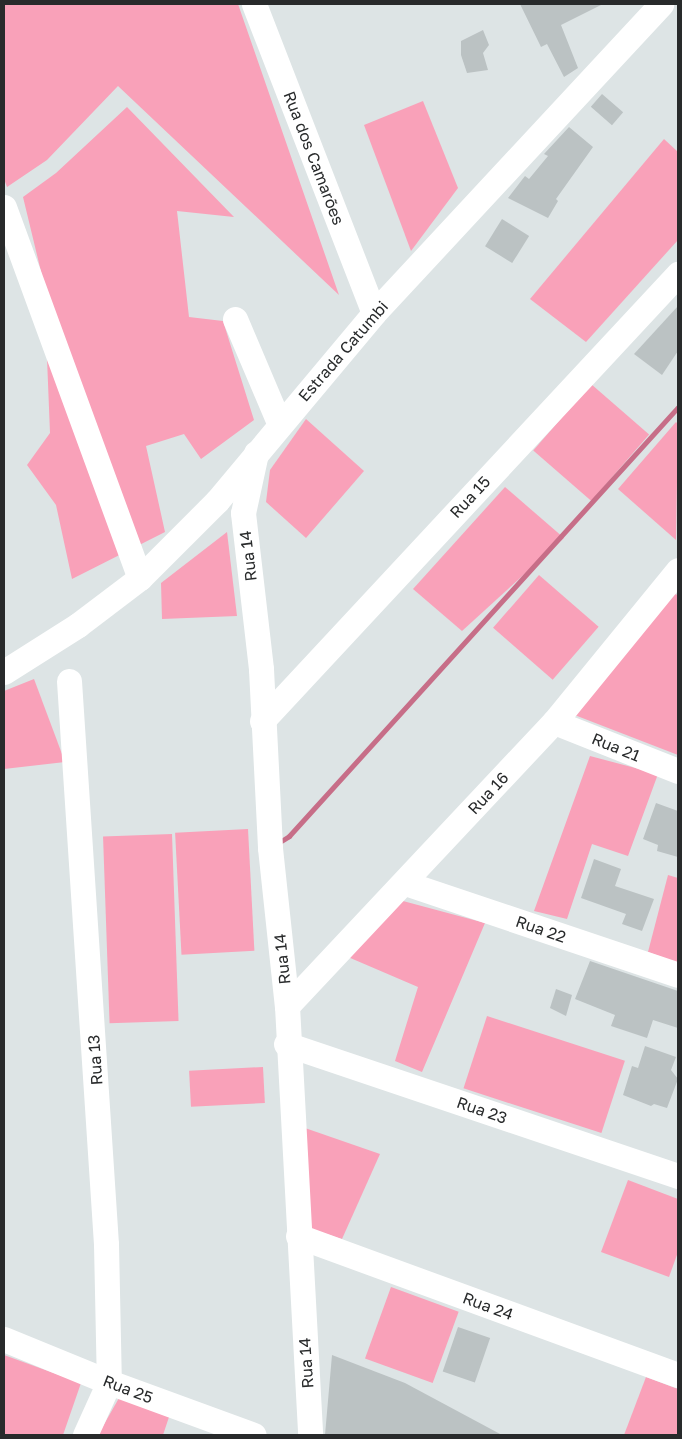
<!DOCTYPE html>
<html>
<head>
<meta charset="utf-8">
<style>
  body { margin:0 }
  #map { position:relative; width:682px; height:1439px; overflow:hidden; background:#dde4e5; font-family:"Golos Text",sans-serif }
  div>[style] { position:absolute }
  .green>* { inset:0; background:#f9a1b9; transform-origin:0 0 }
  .stream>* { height:5px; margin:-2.5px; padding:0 2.5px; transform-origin:2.5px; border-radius:2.5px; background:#c76e88 }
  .building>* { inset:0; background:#bbc2c3; transform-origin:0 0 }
  .minor>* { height:25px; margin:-12.5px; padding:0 12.5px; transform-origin:12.5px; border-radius:12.5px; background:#fff }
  span { translate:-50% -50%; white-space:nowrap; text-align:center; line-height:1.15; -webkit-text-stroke:4px #fff; paint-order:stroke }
  .street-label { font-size:16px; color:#282a2b }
  .frame { position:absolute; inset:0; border:5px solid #282a2b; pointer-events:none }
</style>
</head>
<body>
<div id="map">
  <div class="green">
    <i style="clip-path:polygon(4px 4px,238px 4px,339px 295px,118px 86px,47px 160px,7px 187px,4px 179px)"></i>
    <i style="clip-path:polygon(423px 101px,458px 188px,411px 251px,364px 125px)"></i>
    <i style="clip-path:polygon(127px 107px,234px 217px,177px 211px,189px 317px,223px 321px,254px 420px,201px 459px,184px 434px,146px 446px,165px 532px,72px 579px,56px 505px,27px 465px,50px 433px,44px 284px,23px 197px,56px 173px)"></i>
    <i style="clip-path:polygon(664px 139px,678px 152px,678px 240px,586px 342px,530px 299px)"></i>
    <i style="left:591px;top:384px;width:77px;height:88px;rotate:41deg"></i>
    <i style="clip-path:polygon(306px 419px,364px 471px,306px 538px,266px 502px,270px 470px)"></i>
    <i style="clip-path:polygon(676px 422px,678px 424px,676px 540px,618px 489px)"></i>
    <i style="clip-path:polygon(505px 487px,564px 538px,462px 631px,413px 589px)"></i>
    <i style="clip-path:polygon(227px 532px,237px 616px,162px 619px,161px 583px)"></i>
    <i style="left:539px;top:575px;width:79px;height:70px;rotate:41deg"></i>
    <i style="clip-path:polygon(671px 593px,678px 595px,678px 755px,572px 714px)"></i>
    <i style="clip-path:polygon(34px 679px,65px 762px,4px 769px,4px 691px)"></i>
    <i style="clip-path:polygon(590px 756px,658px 774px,628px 856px,592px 844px,567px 919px,534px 911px)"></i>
    <i style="left:248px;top:829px;width:122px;height:73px;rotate:87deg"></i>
    <i style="left:172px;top:834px;width:187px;height:69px;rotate:88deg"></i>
    <i style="clip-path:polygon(668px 875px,678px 878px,678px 963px,648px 952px)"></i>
    <i style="clip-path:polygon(403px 901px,485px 923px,422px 1072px,395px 1061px,418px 987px,348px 957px)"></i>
    <i style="left:487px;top:1016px;width:145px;height:76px;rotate:18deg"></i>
    <i style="left:263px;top:1067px;width:36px;height:74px;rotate:87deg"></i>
    <i style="clip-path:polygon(305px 1128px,380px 1154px,342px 1239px,308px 1228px)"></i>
    <i style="clip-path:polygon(628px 1180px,678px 1199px,678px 1252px,669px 1277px,601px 1252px)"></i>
    <i style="left:391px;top:1287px;width:72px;height:76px;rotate:20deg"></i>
    <i style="clip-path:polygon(4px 1355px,81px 1383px,63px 1435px,4px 1434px)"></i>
    <i style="clip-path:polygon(646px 1377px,678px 1389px,678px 1435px,624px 1435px)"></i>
    <i style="clip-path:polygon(119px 1398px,169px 1417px,163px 1435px,98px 1435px)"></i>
  </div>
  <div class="stream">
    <i style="left:278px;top:843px;width:13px;rotate:-32deg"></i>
    <i style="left:289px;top:836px;width:579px;rotate:-47.8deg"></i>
  </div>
  <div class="building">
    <i style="clip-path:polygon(520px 4px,603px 4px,561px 25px,578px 68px,564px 77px,547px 44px,541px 47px)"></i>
    <i style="clip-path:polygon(483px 30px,489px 45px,483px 53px,488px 70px,467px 73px,461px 55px,461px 41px)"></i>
    <i style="left:602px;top:94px;width:28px;height:17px;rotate:41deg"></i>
    <i style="clip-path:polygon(569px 127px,593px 147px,556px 199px,558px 201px,548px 218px,508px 198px,525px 176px,529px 179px,548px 156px,544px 154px)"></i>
    <i style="left:502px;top:219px;width:32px;height:32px;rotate:32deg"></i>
    <i style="clip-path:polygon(678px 306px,678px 351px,662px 375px,634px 354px)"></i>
    <i style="clip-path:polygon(656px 803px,678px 811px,678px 857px,657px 851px,658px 845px,643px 839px)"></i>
    <i style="clip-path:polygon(594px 859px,621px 869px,615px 886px,654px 899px,642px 931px,622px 924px,626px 914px,581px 898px)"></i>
    <i style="clip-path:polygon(590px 961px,678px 991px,678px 1028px,653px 1020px,647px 1038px,611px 1026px,615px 1015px,575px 999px)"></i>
    <i style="clip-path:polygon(556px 989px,572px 995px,566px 1016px,550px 1008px)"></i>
    <i style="clip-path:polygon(645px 1046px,676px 1057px,671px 1070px,678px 1079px,667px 1108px,654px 1104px,651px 1106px,623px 1095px,632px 1066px,638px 1068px)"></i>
    <i style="left:458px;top:1327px;width:34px;height:47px;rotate:19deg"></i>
    <i style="clip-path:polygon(332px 1355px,405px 1383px,502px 1435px,325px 1435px)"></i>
  </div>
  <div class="minor">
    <i style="left:254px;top:4px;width:331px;rotate:68.8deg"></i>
    <i style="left:4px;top:207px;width:395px;rotate:69.9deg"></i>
    <i style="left:235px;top:319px;width:115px;rotate:67deg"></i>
    <i style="left:256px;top:453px;width:61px;rotate:102.2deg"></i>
    <i style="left:243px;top:513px;width:157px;rotate:83.4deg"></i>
    <i style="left:261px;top:669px;width:179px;rotate:87.1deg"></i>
    <i style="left:270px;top:848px;width:159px;rotate:83.9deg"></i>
    <i style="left:287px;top:1006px;width:430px;rotate:86.9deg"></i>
    <i style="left:4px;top:672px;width:88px;rotate:-32.4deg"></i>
    <i style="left:78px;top:625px;width:78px;rotate:-37.2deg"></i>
    <i style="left:140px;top:578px;width:109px;rotate:-45deg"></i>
    <i style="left:217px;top:501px;width:245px;rotate:-50.1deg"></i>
    <i style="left:374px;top:313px;width:422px;rotate:-47.1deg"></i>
    <i style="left:69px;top:681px;width:564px;rotate:86.24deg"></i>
    <i style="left:106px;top:1244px;width:138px;rotate:88.8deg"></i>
    <i style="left:109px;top:1382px;width:58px;rotate:114.4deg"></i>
    <i style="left:262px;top:721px;width:611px;rotate:-47.06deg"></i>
    <i style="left:554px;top:722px;width:133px;rotate:21.6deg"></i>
    <i style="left:405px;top:883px;width:288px;rotate:18.6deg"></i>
    <i style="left:287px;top:1006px;width:390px;rotate:-46.8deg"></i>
    <i style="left:554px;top:722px;width:196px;rotate:-50.8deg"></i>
    <i style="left:286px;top:1044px;width:414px;rotate:18.6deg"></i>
    <i style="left:298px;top:1236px;width:405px;rotate:20.1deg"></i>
    <i style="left:4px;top:1339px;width:113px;rotate:22.3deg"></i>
    <i style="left:109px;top:1382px;width:154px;rotate:20.1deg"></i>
  </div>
  <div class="street-label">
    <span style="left:314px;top:158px;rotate:69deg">Rua dos Camarões</span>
    <span style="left:343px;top:351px;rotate:-49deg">Estrada Catumbi</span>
    <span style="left:470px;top:497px;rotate:-47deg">Rua 15</span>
    <span style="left:248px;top:556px;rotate:-97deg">Rua 14</span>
    <span style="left:616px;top:747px;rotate:22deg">Rua 21</span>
    <span style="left:488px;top:793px;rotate:-47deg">Rua 16</span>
    <span style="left:541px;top:929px;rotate:19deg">Rua 22</span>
    <span style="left:282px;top:959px;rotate:-96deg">Rua 14</span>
    <span style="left:95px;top:1060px;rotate:-94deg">Rua 13</span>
    <span style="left:482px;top:1110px;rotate:19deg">Rua 23</span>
    <span style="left:488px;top:1306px;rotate:20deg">Rua 24</span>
    <span style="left:306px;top:1363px;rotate:-94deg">Rua 14</span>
    <span style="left:128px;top:1389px;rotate:21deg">Rua 25</span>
  </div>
  <div class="frame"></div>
</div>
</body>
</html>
